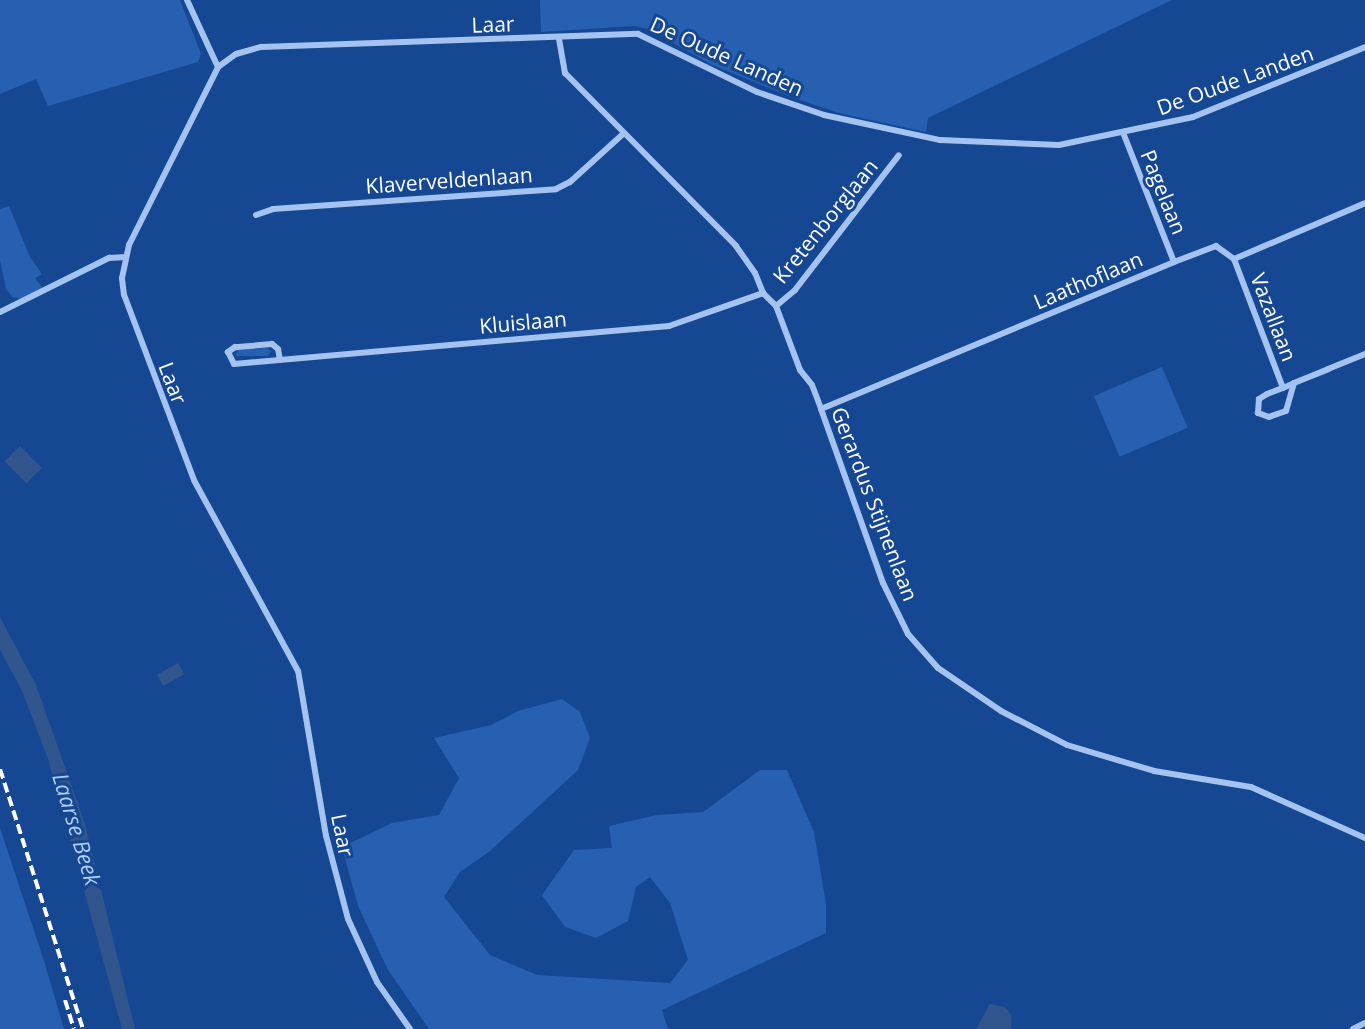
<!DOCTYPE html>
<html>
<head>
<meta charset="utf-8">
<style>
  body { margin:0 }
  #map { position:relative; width:1365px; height:1029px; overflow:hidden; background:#154792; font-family:"Open Sans",sans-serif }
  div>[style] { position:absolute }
  .green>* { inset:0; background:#2760b1; transform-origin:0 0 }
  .water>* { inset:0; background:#31558d; transform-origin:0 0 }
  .minor>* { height:6px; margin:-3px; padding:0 3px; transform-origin:3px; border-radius:3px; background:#a4c3f1 }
  .rail>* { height:4px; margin-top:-2px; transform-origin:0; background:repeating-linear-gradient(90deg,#fff 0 10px,transparent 0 14.5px) }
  span { translate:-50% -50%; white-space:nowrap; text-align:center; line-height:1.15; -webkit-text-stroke:6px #154792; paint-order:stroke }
  .street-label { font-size:21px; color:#fff }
  .water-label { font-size:22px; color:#b0cef8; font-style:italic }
</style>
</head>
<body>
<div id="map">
  <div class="green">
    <i style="clip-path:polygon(0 0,180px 0,201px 54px,198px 62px,48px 106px,36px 79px,0 94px)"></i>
    <i style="clip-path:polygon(540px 0,1172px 0,928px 118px,926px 132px,839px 113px,791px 97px,712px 65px,648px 29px,634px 26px,541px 32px)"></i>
    <i style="clip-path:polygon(9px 206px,30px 257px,42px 274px,35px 278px,43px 288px,22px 299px,12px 297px,6px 289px,0 260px,0 209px)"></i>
    <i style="clip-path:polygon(267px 348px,271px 351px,268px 356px,235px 356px,238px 350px)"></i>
    <i style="left:1162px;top:367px;width:66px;height:74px;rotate:67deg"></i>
    <i style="clip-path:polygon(562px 699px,580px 712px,590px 738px,578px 770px,490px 851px,460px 872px,444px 897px,490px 955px,537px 975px,670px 983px,688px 960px,670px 903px,650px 877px,636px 887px,628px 921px,596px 938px,565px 927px,542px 895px,574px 850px,612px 848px,609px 826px,657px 815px,703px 812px,760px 770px,787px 770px,814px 832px,826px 904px,826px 933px,662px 1010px,668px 1029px,429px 1029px,388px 970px,358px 906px,342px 847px,392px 823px,439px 815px,459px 778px,434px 738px,491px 725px,518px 711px)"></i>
    <i style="clip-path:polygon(0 828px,45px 964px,64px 1029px,0 1029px)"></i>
  </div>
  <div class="water">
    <i style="left:20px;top:446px;width:31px;height:22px;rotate:45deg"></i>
    <i style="clip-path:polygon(0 617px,36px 685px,85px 824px,135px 1029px,122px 1029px,48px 759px,22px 691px,0 650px)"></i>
    <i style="left:178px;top:663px;width:13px;height:24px;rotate:61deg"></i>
    <i style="clip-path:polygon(990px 1004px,1005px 1007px,1011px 1015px,1011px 1029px,976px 1029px)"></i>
  </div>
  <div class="minor">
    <i style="left:187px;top:0;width:74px;rotate:65.2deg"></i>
    <i style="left:559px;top:39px;width:35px;rotate:80deg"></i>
    <i style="left:565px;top:73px;width:243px;rotate:45.3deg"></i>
    <i style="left:736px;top:246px;width:33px;rotate:55deg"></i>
    <i style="left:755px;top:273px;width:22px;rotate:68deg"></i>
    <i style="left:763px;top:293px;width:18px;rotate:45deg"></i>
    <i style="left:776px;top:306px;width:68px;rotate:69.4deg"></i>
    <i style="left:800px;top:370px;width:19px;rotate:51deg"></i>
    <i style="left:812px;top:385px;width:26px;rotate:69deg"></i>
    <i style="left:821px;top:409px;width:185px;rotate:70.4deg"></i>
    <i style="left:883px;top:583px;width:57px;rotate:63.9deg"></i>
    <i style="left:908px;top:634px;width:45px;rotate:48.6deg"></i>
    <i style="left:938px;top:668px;width:76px;rotate:34.3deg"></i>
    <i style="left:1001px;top:711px;width:74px;rotate:27.3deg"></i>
    <i style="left:1067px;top:745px;width:91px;rotate:16.6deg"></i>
    <i style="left:1154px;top:771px;width:98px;rotate:9.4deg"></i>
    <i style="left:1251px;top:787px;width:125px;rotate:24.1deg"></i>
    <i style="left:1124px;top:135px;width:136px;rotate:68.5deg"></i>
    <i style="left:256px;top:215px;width:18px;rotate:-19deg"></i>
    <i style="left:273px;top:209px;width:284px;rotate:-4deg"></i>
    <i style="left:556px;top:189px;width:16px;rotate:-27deg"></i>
    <i style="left:570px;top:182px;width:73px;rotate:-42.2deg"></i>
    <i style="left:1234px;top:259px;width:138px;rotate:69.2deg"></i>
    <i style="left:776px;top:306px;width:25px;rotate:-40deg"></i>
    <i style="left:795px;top:290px;width:170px;rotate:-52.4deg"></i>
    <i style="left:0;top:312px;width:122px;rotate:-26.4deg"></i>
    <i style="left:109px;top:258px;width:17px;rotate:-3deg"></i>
    <i style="left:280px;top:360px;width:11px;rotate:-100deg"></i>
    <i style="left:278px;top:349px;width:8px;rotate:-140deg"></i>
    <i style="left:272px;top:344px;width:37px;rotate:175deg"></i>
    <i style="left:235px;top:347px;width:9px;rotate:144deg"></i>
    <i style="left:228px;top:352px;width:13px;rotate:63deg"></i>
    <i style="left:234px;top:364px;width:437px;rotate:-5deg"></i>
    <i style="left:669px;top:326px;width:100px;rotate:-19.3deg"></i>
    <i style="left:1294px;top:383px;width:29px;rotate:106deg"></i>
    <i style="left:1286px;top:411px;width:18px;rotate:161deg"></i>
    <i style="left:1269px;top:417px;width:12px;rotate:-160deg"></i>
    <i style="left:1258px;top:413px;width:14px;rotate:-86deg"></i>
    <i style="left:1259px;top:399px;width:9px;rotate:-32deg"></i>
    <i style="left:1267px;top:394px;width:17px;rotate:-21deg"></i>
    <i style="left:1283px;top:388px;width:12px;rotate:-24deg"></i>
    <i style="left:1294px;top:383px;width:37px;rotate:-22deg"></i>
    <i style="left:1328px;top:369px;width:40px;rotate:-22deg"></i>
    <i style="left:821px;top:409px;width:382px;rotate:-22.6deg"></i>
    <i style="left:1174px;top:262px;width:45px;rotate:-20.9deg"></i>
    <i style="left:1216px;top:246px;width:22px;rotate:36deg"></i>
    <i style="left:1234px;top:259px;width:142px;rotate:-23.1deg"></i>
    <i style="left:410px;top:1029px;width:57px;rotate:-125.1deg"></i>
    <i style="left:377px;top:982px;width:69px;rotate:-114.7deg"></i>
    <i style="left:348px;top:919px;width:86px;rotate:-104.8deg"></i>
    <i style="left:326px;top:836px;width:167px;rotate:-99.6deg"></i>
    <i style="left:298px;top:671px;width:217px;rotate:-118.6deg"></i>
    <i style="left:194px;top:480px;width:198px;rotate:-110.7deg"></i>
    <i style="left:124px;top:295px;width:17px;rotate:-97deg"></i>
    <i style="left:122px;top:278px;width:34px;rotate:-78deg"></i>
    <i style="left:129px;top:245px;width:199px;rotate:-63.4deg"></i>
    <i style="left:218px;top:67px;width:22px;rotate:-36deg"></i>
    <i style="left:236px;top:54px;width:26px;rotate:-16deg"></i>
    <i style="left:261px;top:47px;width:377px;rotate:-2deg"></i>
    <i style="left:638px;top:34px;width:132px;rotate:26deg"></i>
    <i style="left:757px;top:92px;width:71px;rotate:18.9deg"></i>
    <i style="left:824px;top:115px;width:119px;rotate:12.2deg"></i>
    <i style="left:940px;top:140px;width:119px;rotate:2.4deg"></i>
    <i style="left:1059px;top:145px;width:137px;rotate:-11.8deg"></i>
    <i style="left:1193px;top:117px;width:186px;rotate:-22.1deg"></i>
    <i style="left:1353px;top:1029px;width:13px;rotate:-27deg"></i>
  </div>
  <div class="rail">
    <i style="left:0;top:769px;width:273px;rotate:72.3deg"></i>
    <i style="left:65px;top:1000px;width:30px;rotate:73deg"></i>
  </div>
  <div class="street-label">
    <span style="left:493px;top:24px;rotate:-2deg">Laar</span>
    <span style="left:727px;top:56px;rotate:24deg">De Oude Landen</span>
    <span style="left:1235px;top:80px;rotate:-20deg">De Oude Landen</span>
    <span style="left:449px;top:180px;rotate:-4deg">Klaverveldenlaan</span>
    <span style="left:1164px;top:192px;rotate:68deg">Pagelaan</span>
    <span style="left:825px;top:221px;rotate:-51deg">Kretenborglaan</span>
    <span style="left:1088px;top:280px;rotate:-23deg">Laathoflaan</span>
    <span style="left:1274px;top:317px;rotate:69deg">Vazallaan</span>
    <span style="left:523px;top:322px;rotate:-5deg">Kluislaan</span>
    <span style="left:173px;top:383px;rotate:69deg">Laar</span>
    <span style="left:875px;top:504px;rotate:69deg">Gerardus Stijnenlaan</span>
    <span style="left:343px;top:835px;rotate:79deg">Laar</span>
  </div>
  <div class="water-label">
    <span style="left:77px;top:829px;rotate:73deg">Laarse Beek</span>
  </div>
</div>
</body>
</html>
